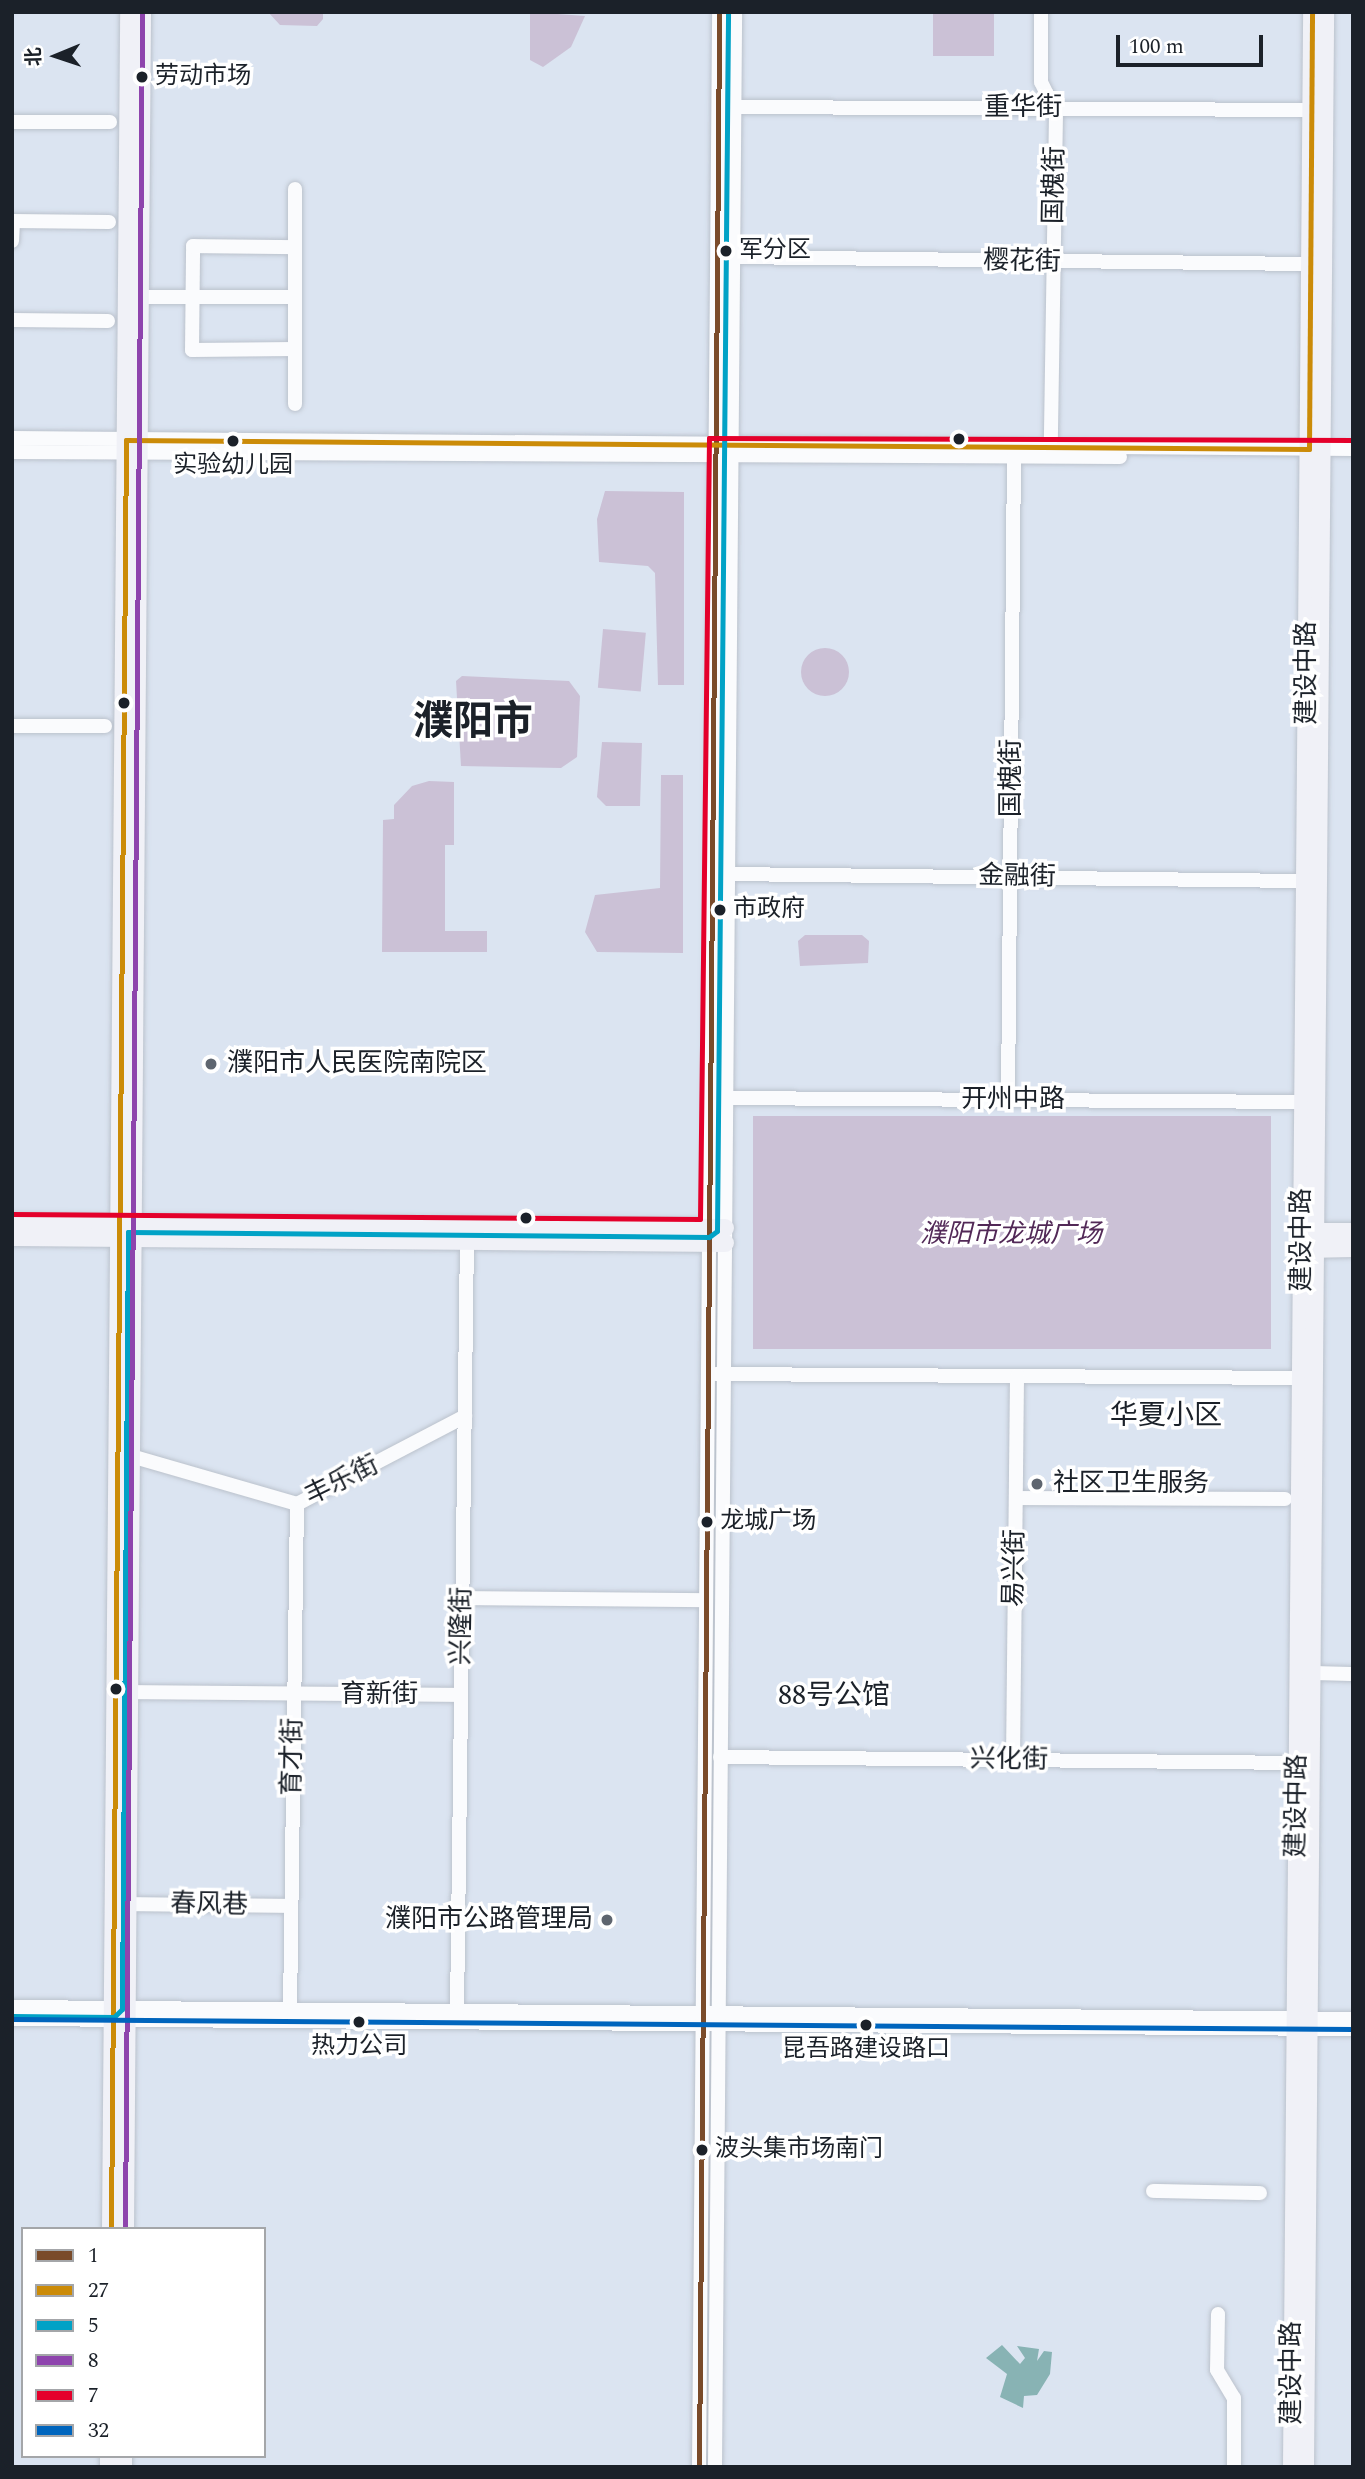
<!DOCTYPE html>
<html>
<head>
<meta charset="utf-8">
<style>
  body { margin:0 }
  #map { position:relative; width:1365px; height:2479px; overflow:hidden; background:#dbe4f1; font-family:Spectral,"Noto Sans SC",serif }
  div>[style] { position:absolute }
  .green>* { inset:0; background:#cbc1d6; transform-origin:0 0 }
  .round { border-radius:50% }
  .water>* { inset:0; background:#88b3b4 }
  .roads { filter:drop-shadow(0 0 2px #bbc2cc) drop-shadow(0 0 2px #bbc2cc) }
  .minor>* { height:14px; margin:-7px; padding:0 7px; transform-origin:7px; border-radius:7px; background:#fafbfd }
  .major>* { height:18px; margin:-9px; padding:0 9px; transform-origin:9px; border-radius:9px; background:#f0f1f7 }
  .bus-1>* { height:5px; margin:-2.5px; padding:0 2.5px; transform-origin:2.5px; border-radius:2.5px; background:#7a4b2a }
  .bus-2>* { height:5px; margin:-2.5px; padding:0 2.5px; transform-origin:2.5px; border-radius:2.5px; background:#cb8b08 }
  .bus-3>* { height:5px; margin:-2.5px; padding:0 2.5px; transform-origin:2.5px; border-radius:2.5px; background:#01a2c6 }
  .bus-4>* { height:5px; margin:-2.5px; padding:0 2.5px; transform-origin:2.5px; border-radius:2.5px; background:#8e44ad }
  .bus-5>* { height:5px; margin:-2.5px; padding:0 2.5px; transform-origin:2.5px; border-radius:2.5px; background:#e4002b }
  .bus-6>* { height:5px; margin:-2.5px; padding:0 2.5px; transform-origin:2.5px; border-radius:2.5px; background:#0065bd }
  .dots>* { width:19px; height:19px; translate:-50% -50%; box-sizing:border-box; border:4px solid #fff; border-radius:50% }
  span { translate:-50% -50%; white-space:nowrap; text-align:center; line-height:1.15; -webkit-text-stroke:7px #fff; paint-order:stroke }
  .bus-label { font-size:24px; color:#1b2129 }
  .left { translate:0 -50%; text-align:left }
  .street-label { font-size:26px; color:#1b2129 }
  .poi-label { font-size:26px; color:#1b2129 }
  .right { translate:-100% -50%; text-align:right }
  .park-label { font-size:26px; color:#522957; font-style:italic }
  .neighbourhood-label { font-size:28px; color:#1b2129 }
  .town-label { font-size:40px; color:#1b2129; font-weight:700 }
  .frame { position:absolute; inset:0; border:14px solid #1b2129; pointer-events:none }
  .legend { position:absolute; left:21px; top:2227px; width:245px; height:231px; box-sizing:border-box; background:#fff; border:2px solid #a4a6a9; margin:0; padding:9px 12px; list-style:none; font-size:21px; color:#1b2129 }
  .legend li { display:flex; align-items:center; gap:14px; height:35px }
  .legend b { width:35px; border:2px solid #a4a6a9 }
  .north { position:absolute; left:21px; top:21px; width:70px; height:70px; -webkit-text-stroke:5px #fff; paint-order:stroke; rotate:268deg; font-size:19px; font-weight:700; line-height:28px; text-align:center; color:#1b2129 }
  .north::after { content:''; display:block; margin:auto; width:24px; height:32px; background:#1b2129; clip-path:polygon(50% 0,100% 100%,50% 72%,0 100%) }
  .scale { position:absolute; left:1116px; top:35px; width:147px; height:32px; box-sizing:border-box; border:4px solid #1b2129; border-top:0; padding-left:9px; font-size:21px; line-height:24px; white-space:nowrap; color:#1b2129; -webkit-text-stroke:5px #fff; paint-order:stroke }
</style>
</head>
<body>
<div id="map">
  <div class="green">
    <i style="clip-path:polygon(268px 12px,323px 12px,323px 19px,317px 26px,280px 25px)"></i>
    <i style="clip-path:polygon(530px 12px,585px 16px,571px 47px,543px 67px,530px 60px)"></i>
    <i style="left:933px;top:12px;width:61px;height:44px"></i>
    <i style="clip-path:polygon(605px 491px,684px 492px,684px 685px,658px 685px,655px 573px,648px 566px,599px 562px,597px 519px)"></i>
    <i style="left:603px;top:629px;width:43px;height:59px;rotate:5deg"></i>
    <i class="round" style="left:801px;top:648px;width:48px;height:48px"></i>
    <i style="clip-path:polygon(462px 676px,569px 681px,580px 696px,577px 757px,561px 768px,461px 766px,456px 681px)"></i>
    <i style="clip-path:polygon(602px 742px,642px 743px,640px 806px,606px 806px,597px 797px)"></i>
    <i style="clip-path:polygon(661px 775px,683px 775px,683px 953px,597px 952px,585px 932px,595px 895px,660px 888px)"></i>
    <i style="clip-path:polygon(429px 781px,454px 782px,454px 845px,445px 845px,445px 931px,487px 931px,487px 952px,382px 952px,383px 820px,394px 819px,394px 805px,412px 786px)"></i>
    <i style="clip-path:polygon(805px 935px,862px 935px,869px 941px,868px 963px,800px 966px,798px 941px)"></i>
    <i style="left:753px;top:1116px;width:518px;height:233px"></i>
  </div>
  <div class="water">
    <i style="clip-path:polygon(1002px 2345px,1020px 2364px,1025px 2358px,1017px 2346px,1039px 2349px,1037px 2361px,1044px 2351px,1052px 2352px,1050px 2374px,1037px 2395px,1024px 2396px,1023px 2408px,1000px 2397px,1007px 2374px,986px 2358px)"></i>
  </div>
  <div class="roads">
    <div class="minor">
      <i style="left:1041px;top:12px;width:70px;rotate:90deg"></i>
      <i style="left:1041px;top:82px;width:34px;rotate:64deg"></i>
      <i style="left:1056px;top:113px;width:333px;rotate:90.9deg"></i>
      <i style="left:735px;top:107px;width:576px;rotate:0.3deg"></i>
      <i style="left:12px;top:122px;width:98px"></i>
      <i style="left:12px;top:221px;width:97px;rotate:0.6deg"></i>
      <i style="left:12px;top:241px;width:20px;rotate:-87deg"></i>
      <i style="left:733px;top:257px;width:577px;rotate:0.7deg"></i>
      <i style="left:140px;top:297px;width:155px"></i>
      <i style="left:12px;top:320px;width:96px;rotate:0.6deg"></i>
      <i style="left:295px;top:349px;width:103px;rotate:179.4deg"></i>
      <i style="left:192px;top:350px;width:104px;rotate:-89.4deg"></i>
      <i style="left:193px;top:246px;width:102px;rotate:0.6deg"></i>
      <i style="left:295px;top:404px;width:215px;rotate:-90deg"></i>
      <i style="left:12px;top:438px;width:1341px;rotate:0.47deg"></i>
      <i style="left:12px;top:452px;width:1108px;rotate:0.26deg"></i>
      <i style="left:12px;top:726px;width:93px"></i>
      <i style="left:728px;top:874px;width:577px;rotate:0.7deg"></i>
      <i style="left:720px;top:1098px;width:592px;rotate:0.39deg"></i>
      <i style="left:1008px;top:1100px;width:644px;rotate:-89.47deg"></i>
      <i style="left:716px;top:1374px;width:592px;rotate:0.39deg"></i>
      <i style="left:131px;top:1456px;width:173px;rotate:16.1deg"></i>
      <i style="left:297px;top:1504px;width:190px;rotate:-27.6deg"></i>
      <i style="left:1016px;top:1498px;width:269px;rotate:0.2deg"></i>
      <i style="left:462px;top:1598px;width:244px;rotate:0.5deg"></i>
      <i style="left:1312px;top:1673px;width:41px;rotate:1.4deg"></i>
      <i style="left:129px;top:1692px;width:332px;rotate:0.5deg"></i>
      <i style="left:720px;top:1757px;width:578px;rotate:0.59deg"></i>
      <i style="left:1013px;top:1760px;width:384px;rotate:-89.4deg"></i>
      <i style="left:127px;top:1904px;width:164px;rotate:0.7deg"></i>
      <i style="left:12px;top:2007px;width:1341px;rotate:0.51deg"></i>
      <i style="left:290px;top:2010px;width:506px;rotate:-89.21deg"></i>
      <i style="left:457px;top:2011px;width:770px;rotate:-89.26deg"></i>
      <i style="left:12px;top:2019px;width:1341px;rotate:0.43deg"></i>
      <i style="left:1153px;top:2191px;width:107px;rotate:1.1deg"></i>
      <i style="left:1218px;top:2314px;width:56px;rotate:91deg"></i>
      <i style="left:1217px;top:2370px;width:33px;rotate:59deg"></i>
      <i style="left:1234px;top:2398px;width:69px;rotate:90deg"></i>
      <i style="left:699px;top:2467px;width:2455px;rotate:-89.53deg"></i>
      <i style="left:715px;top:2467px;width:2455px;rotate:-89.53deg"></i>
    </div>
    <div class="major">
      <i style="left:12px;top:1223px;width:713px;rotate:0.4deg"></i>
      <i style="left:1306px;top:1232px;width:47px"></i>
      <i style="left:12px;top:1237px;width:713px;rotate:0.48deg"></i>
      <i style="left:1306px;top:1249px;width:47px;rotate:-1.2deg"></i>
      <i style="left:111px;top:2229px;width:2217px;rotate:-89.53deg"></i>
      <i style="left:125px;top:2229px;width:2217px;rotate:-89.56deg"></i>
      <i style="left:109px;top:2467px;width:11px;rotate:-90deg"></i>
      <i style="left:123px;top:2467px;width:11px;rotate:-90deg"></i>
      <i style="left:1292px;top:2467px;width:2455px;rotate:-89.53deg"></i>
      <i style="left:1305px;top:2467px;width:2455px;rotate:-89.53deg"></i>
    </div>
  </div>
  <div class="bus-1">
    <i style="left:699px;top:2467px;width:2455px;rotate:-89.53deg"></i>
  </div>
  <div class="bus-2">
    <i style="left:111px;top:2229px;width:1789px;rotate:-89.52deg"></i>
    <i style="left:126px;top:440px;width:1183px;rotate:0.44deg"></i>
    <i style="left:1309px;top:449px;width:437px;rotate:-89.6deg"></i>
  </div>
  <div class="bus-3">
    <i style="left:12px;top:2016px;width:102px;rotate:0.6deg"></i>
    <i style="left:114px;top:2017px;width:11px;rotate:-45deg"></i>
    <i style="left:122px;top:2009px;width:777px;rotate:-89.56deg"></i>
    <i style="left:128px;top:1232px;width:581px;rotate:0.49deg"></i>
    <i style="left:709px;top:1237px;width:10px;rotate:-37deg"></i>
    <i style="left:717px;top:1231px;width:1219px;rotate:-89.48deg"></i>
  </div>
  <div class="bus-4">
    <i style="left:125px;top:2229px;width:2217px;rotate:-89.56deg"></i>
  </div>
  <div class="bus-5">
    <i style="left:12px;top:1214px;width:688px;rotate:0.42deg"></i>
    <i style="left:700px;top:1219px;width:781px;rotate:-89.34deg"></i>
    <i style="left:709px;top:438px;width:644px;rotate:0.18deg"></i>
  </div>
  <div class="bus-6">
    <i style="left:12px;top:2019px;width:1341px;rotate:0.43deg"></i>
  </div>
  <div class="dots">
    <i style="left:142px;top:77px;background:#1b2129"></i>
    <i style="left:726px;top:251px;background:#1b2129"></i>
    <i style="left:959px;top:439px;background:#1b2129"></i>
    <i style="left:233px;top:441px;background:#1b2129"></i>
    <i style="left:124px;top:703px;background:#1b2129"></i>
    <i style="left:720px;top:910px;background:#1b2129"></i>
    <i style="left:211px;top:1064px;background:#5e656f"></i>
    <i style="left:526px;top:1218px;background:#1b2129"></i>
    <i style="left:1037px;top:1484px;background:#5e656f"></i>
    <i style="left:707px;top:1522px;background:#1b2129"></i>
    <i style="left:116px;top:1689px;background:#1b2129"></i>
    <i style="left:607px;top:1920px;background:#5e656f"></i>
    <i style="left:359px;top:2022px;background:#1b2129"></i>
    <i style="left:866px;top:2025px;background:#1b2129"></i>
    <i style="left:702px;top:2150px;background:#1b2129"></i>
  </div>
  <div class="bus-label">
    <span class="left" style="left:155px;top:77px">劳动市场</span>
    <span class="left" style="left:739px;top:251px">军分区</span>
    <span style="left:233px;top:466px">实验幼儿园</span>
    <span class="left" style="left:733px;top:910px">市政府</span>
    <span class="left" style="left:720px;top:1522px">龙城广场</span>
    <span style="left:359px;top:2047px">热力公司</span>
    <span style="left:866px;top:2050px">昆吾路建设路口</span>
    <span class="left" style="left:715px;top:2150px">波头集市场南门</span>
  </div>
  <div class="street-label">
    <span style="left:1023px;top:108px">重华街</span>
    <span style="left:1055px;top:185px;rotate:-89deg">国槐街</span>
    <span style="left:1022px;top:262px;rotate:1deg">樱花街</span>
    <span style="left:1307px;top:673px;rotate:-90deg">建设中路</span>
    <span style="left:1012px;top:778px;rotate:-90deg">国槐街</span>
    <span style="left:1017px;top:877px;rotate:1deg">金融街</span>
    <span style="left:1013px;top:1100px">开州中路</span>
    <span style="left:1302px;top:1240px;rotate:-90deg">建设中路</span>
    <span style="left:342px;top:1481px;rotate:-26deg">丰乐街</span>
    <span style="left:1015px;top:1568px;rotate:-89deg">易兴街</span>
    <span style="left:462px;top:1626px;rotate:-89deg">兴隆街</span>
    <span style="left:379px;top:1695px">育新街</span>
    <span style="left:293px;top:1757px;rotate:-89deg">育才街</span>
    <span style="left:1009px;top:1760px;rotate:1deg">兴化街</span>
    <span style="left:1297px;top:1806px;rotate:-89deg">建设中路</span>
    <span style="left:209px;top:1905px;rotate:1deg">春风巷</span>
    <span style="left:1292px;top:2373px;rotate:-90deg">建设中路</span>
  </div>
  <div class="poi-label">
    <span class="left" style="left:227px;top:1064px">濮阳市人民医院南院区</span>
    <span class="left" style="left:1053px;top:1484px">社区卫生服务</span>
    <span class="right" style="left:593px;top:1920px">濮阳市公路管理局</span>
  </div>
  <div class="park-label">
    <span style="left:1011px;top:1235px">濮阳市龙城广场</span>
  </div>
  <div class="neighbourhood-label">
    <span style="left:1166px;top:1416px">华夏小区</span>
    <span style="left:834px;top:1696px">88号公馆</span>
  </div>
  <div class="town-label">
    <span style="left:473px;top:723px">濮阳市</span>
  </div>
  <div class="frame"></div>
  <ul class="legend">
  <li><b style="height:9px;background:#7a4b2a"></b>1</li>
  <li><b style="height:9px;background:#cb8b08"></b>27</li>
  <li><b style="height:9px;background:#01a2c6"></b>5</li>
  <li><b style="height:9px;background:#8e44ad"></b>8</li>
  <li><b style="height:9px;background:#e4002b"></b>7</li>
  <li><b style="height:9px;background:#0065bd"></b>32</li>
  </ul>
  <div class="north">北</div>
  <div class="scale">100 m</div>
</div>
</body>
</html>
